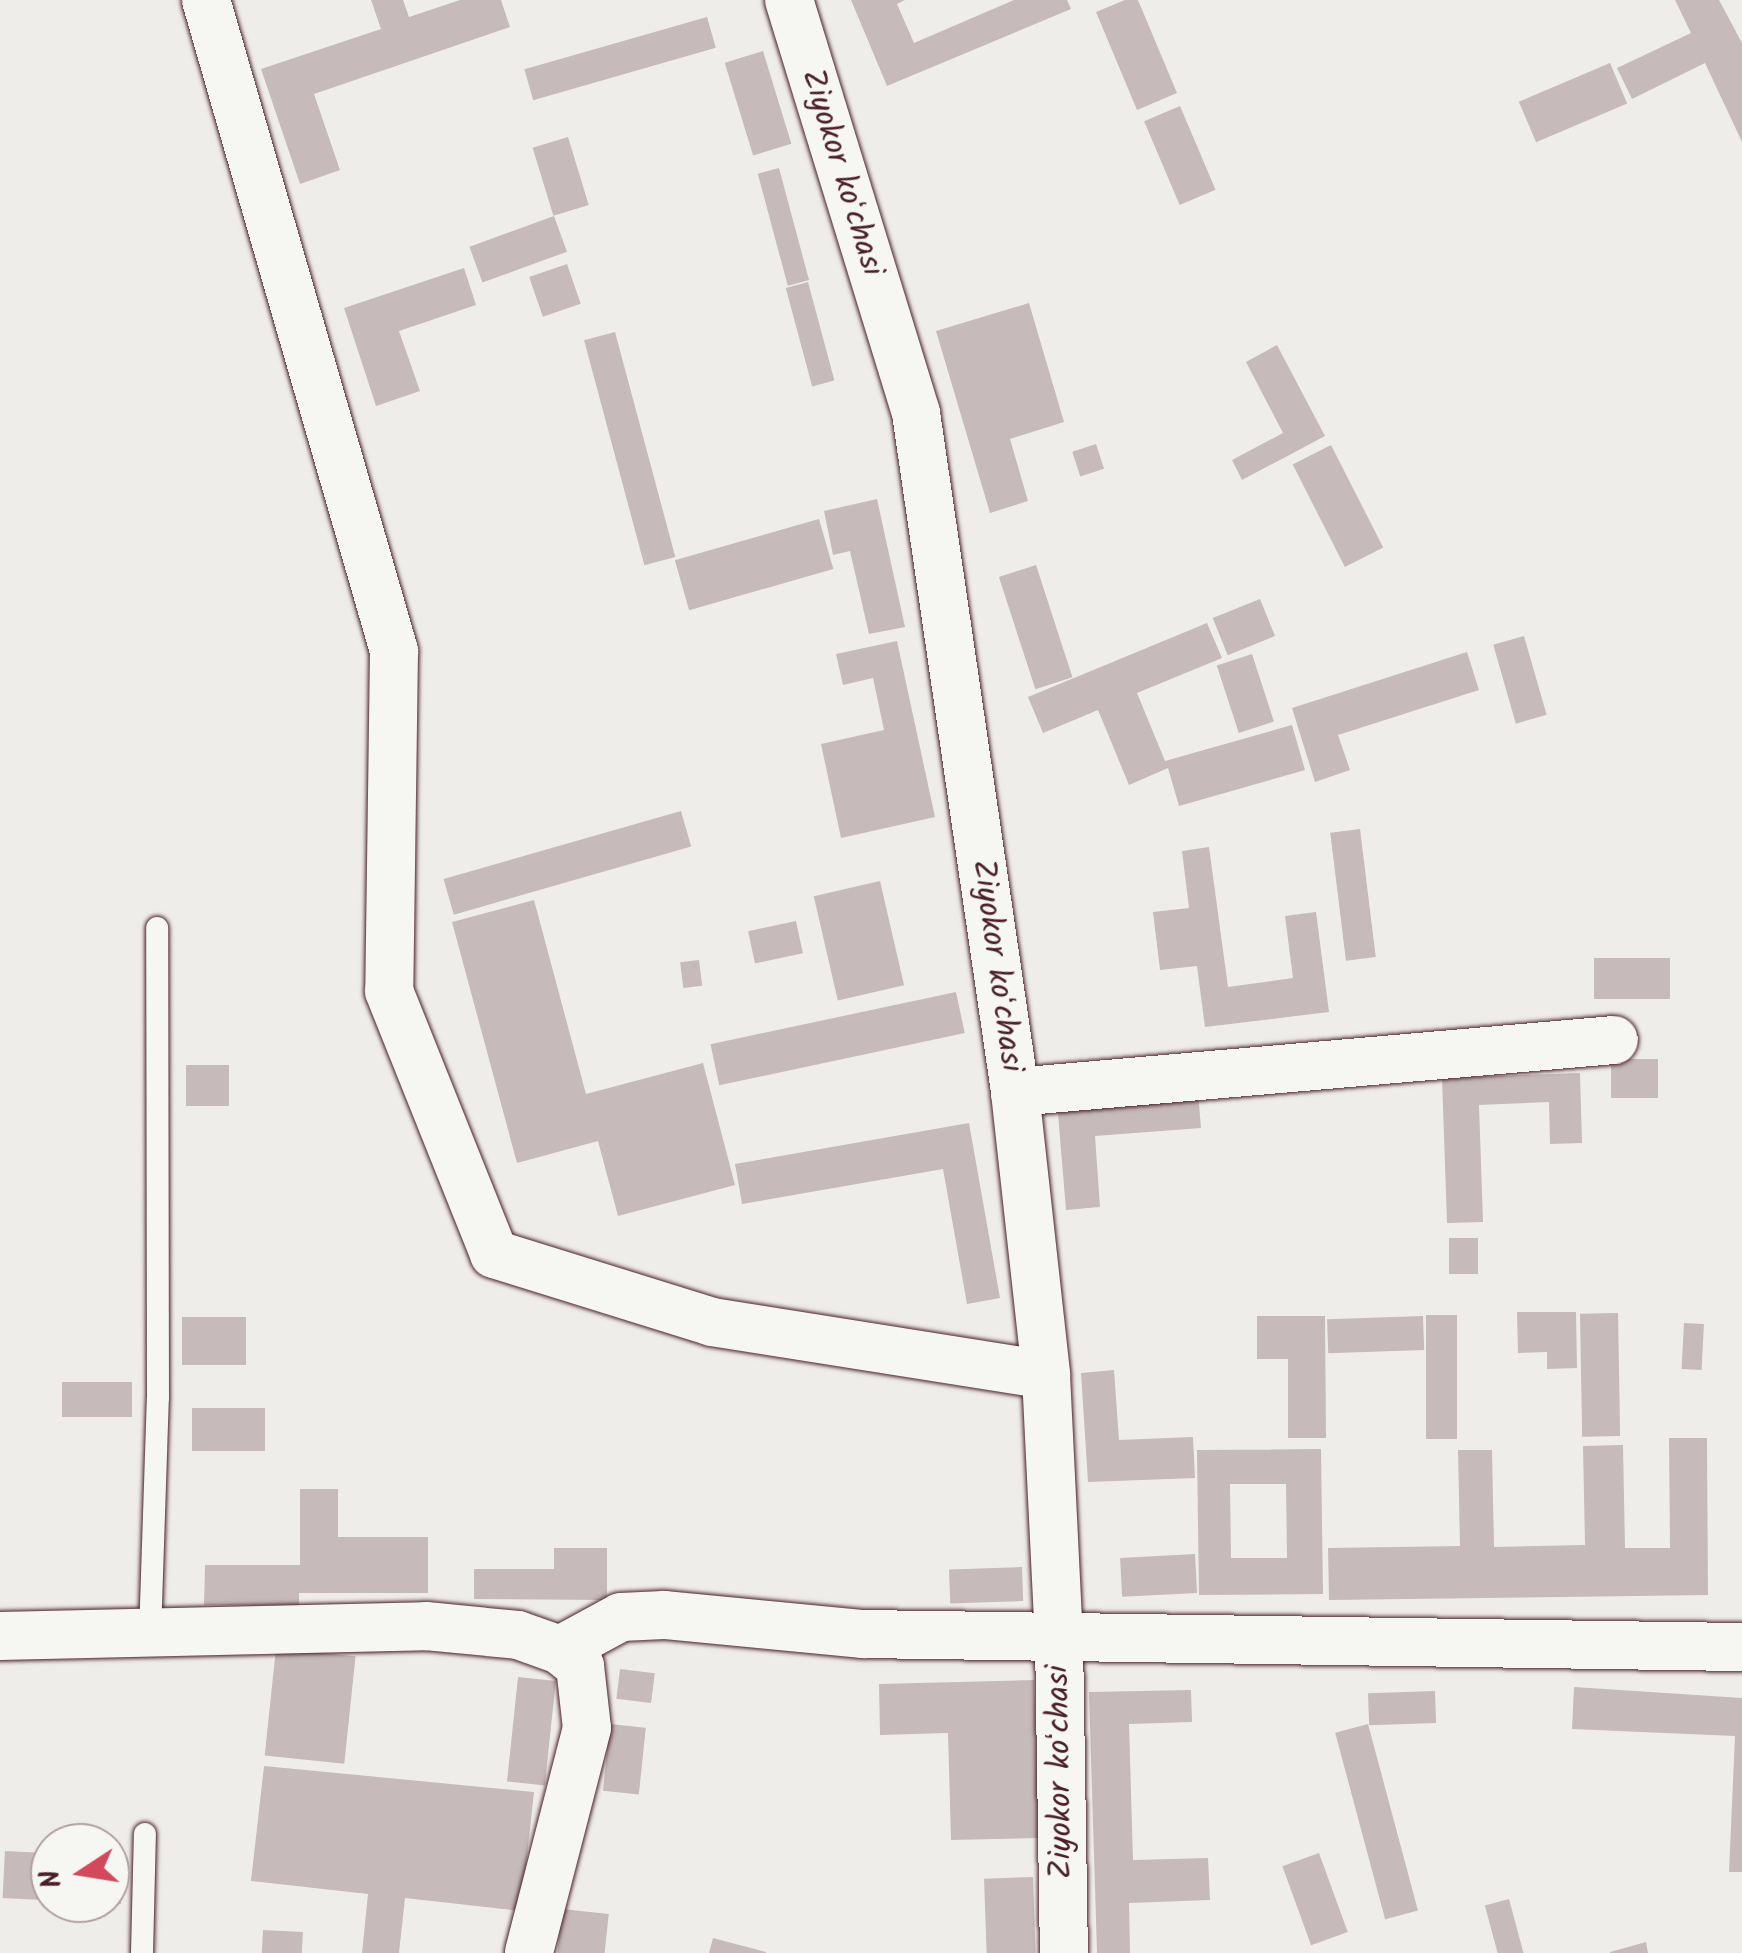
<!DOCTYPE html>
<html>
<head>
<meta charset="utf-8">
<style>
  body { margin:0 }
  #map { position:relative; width:1742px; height:1953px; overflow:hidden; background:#efedea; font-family:Kalam,sans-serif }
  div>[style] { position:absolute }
  .building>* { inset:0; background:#c6babb; transform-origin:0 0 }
  .roads { filter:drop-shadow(0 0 2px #4a1f2b) drop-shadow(0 0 2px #4a1f2b) }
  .service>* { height:22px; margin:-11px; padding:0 11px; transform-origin:11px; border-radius:11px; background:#f6f6f2 }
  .minor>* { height:48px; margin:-24px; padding:0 24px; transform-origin:24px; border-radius:24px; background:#f6f6f2 }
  span { translate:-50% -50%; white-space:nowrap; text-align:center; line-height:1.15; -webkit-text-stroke:8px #f6f6f2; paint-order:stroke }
  .street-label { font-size:32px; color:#4a1f2b }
  .north { position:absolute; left:30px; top:1823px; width:100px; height:100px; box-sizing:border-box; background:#f6f6f2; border:2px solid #b1a0a2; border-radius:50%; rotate:258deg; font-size:28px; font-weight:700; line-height:40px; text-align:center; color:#4a1f2b }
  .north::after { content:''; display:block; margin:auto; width:35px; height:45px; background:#d1495b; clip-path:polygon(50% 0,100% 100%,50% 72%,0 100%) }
</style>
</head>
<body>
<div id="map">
  <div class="building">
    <i style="clip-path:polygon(371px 0,403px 0,409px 17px,460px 0,501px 0,510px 27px,314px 94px,340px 170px,300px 184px,261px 69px,381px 29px)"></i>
    <i style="clip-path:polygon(851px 0,905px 0,897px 4px,914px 43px,1014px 0,1067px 0,1071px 9px,887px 86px)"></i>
    <i style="clip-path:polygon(1125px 0,1138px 0,1177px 93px,1137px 110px,1096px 12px)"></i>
    <i style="clip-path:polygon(1675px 0,1719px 0,1742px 43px,1742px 142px,1705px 63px,1632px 99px,1617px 68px,1691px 33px)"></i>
    <i style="left:707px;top:17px;width:32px;height:190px;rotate:74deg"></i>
    <i style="left:763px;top:51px;width:97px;height:40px;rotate:73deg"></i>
    <i style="left:1610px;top:63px;width:44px;height:99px;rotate:67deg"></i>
    <i style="left:1180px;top:106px;width:91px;height:39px;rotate:67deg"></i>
    <i style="left:568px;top:137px;width:71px;height:37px;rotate:73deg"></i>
    <i style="left:779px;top:168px;width:116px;height:22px;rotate:75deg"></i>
    <i style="left:554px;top:216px;width:38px;height:90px;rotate:70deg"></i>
    <i style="left:567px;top:264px;width:42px;height:40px;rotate:71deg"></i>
    <i style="clip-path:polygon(464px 268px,476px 305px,399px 331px,420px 391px,376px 406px,344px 308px)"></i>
    <i style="left:808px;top:282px;width:102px;height:23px;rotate:75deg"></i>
    <i style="clip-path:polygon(1029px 303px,1064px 422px,1010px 439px,1028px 501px,990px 513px,936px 331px)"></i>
    <i style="left:615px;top:332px;width:233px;height:32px;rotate:75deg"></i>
    <i style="clip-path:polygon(1277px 345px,1325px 436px,1242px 480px,1232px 460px,1283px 433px,1246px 362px)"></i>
    <i style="left:1096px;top:444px;width:26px;height:25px;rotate:72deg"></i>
    <i style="left:1331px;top:445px;width:115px;height:43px;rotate:63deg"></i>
    <i style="clip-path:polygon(877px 499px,905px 627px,869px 634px,850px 551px,833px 555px,824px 511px)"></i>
    <i style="left:819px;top:519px;width:52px;height:150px;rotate:74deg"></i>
    <i style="left:1036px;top:565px;width:118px;height:39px;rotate:72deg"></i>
    <i style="left:1260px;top:599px;width:40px;height:51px;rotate:68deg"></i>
    <i style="clip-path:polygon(1207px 623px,1222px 658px,1137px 693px,1165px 761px,1292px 725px,1305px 770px,1179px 806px,1168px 768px,1129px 785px,1098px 710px,1043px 733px,1028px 697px)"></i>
    <i style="left:1524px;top:636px;width:82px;height:32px;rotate:74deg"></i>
    <i style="clip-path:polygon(897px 641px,935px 817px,841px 838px,821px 744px,884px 730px,873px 678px,843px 685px,836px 654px)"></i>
    <i style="clip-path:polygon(1467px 652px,1479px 690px,1338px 735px,1350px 770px,1315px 782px,1292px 708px)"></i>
    <i style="left:1252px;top:654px;width:71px;height:37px;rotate:72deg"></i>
    <i style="left:681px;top:811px;width:37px;height:247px;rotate:74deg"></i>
    <i style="left:1360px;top:829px;width:129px;height:30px;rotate:83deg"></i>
    <i style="clip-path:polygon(1209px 847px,1228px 987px,1293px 978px,1285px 916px,1316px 912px,1329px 1012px,1205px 1027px,1197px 966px,1160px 970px,1153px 912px,1189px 908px,1182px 851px)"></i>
    <i style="left:880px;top:881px;width:107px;height:68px;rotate:77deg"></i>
    <i style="clip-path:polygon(534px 900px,586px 1094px,703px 1063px,735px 1185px,618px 1216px,598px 1141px,517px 1163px,452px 922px)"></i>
    <i style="left:796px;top:921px;width:33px;height:49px;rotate:78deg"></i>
    <i style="left:1670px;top:958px;width:41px;height:76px;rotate:90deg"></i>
    <i style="left:699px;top:960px;width:26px;height:19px;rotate:83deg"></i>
    <i style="left:956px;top:992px;width:42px;height:251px;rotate:78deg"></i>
    <i style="left:1611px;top:1059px;width:47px;height:39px"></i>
    <i style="left:186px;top:1065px;width:43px;height:41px"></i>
    <i style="clip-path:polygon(1580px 1073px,1582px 1143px,1550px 1144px,1549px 1102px,1479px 1105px,1483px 1222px,1447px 1223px,1442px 1078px)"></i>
    <i style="clip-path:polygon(1198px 1092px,1201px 1128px,1095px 1136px,1100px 1207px,1066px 1210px,1057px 1102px)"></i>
    <i style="clip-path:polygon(969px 1123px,1000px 1298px,967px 1304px,943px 1169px,742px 1204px,735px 1164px)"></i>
    <i style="left:1478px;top:1238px;width:36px;height:29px;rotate:90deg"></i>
    <i style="clip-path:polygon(1517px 1312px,1576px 1312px,1577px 1368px,1547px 1369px,1547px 1352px,1518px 1353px)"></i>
    <i style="left:1618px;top:1313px;width:123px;height:38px;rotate:89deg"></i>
    <i style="left:1426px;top:1315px;width:31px;height:124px"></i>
    <i style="clip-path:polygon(1257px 1316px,1325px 1316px,1326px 1438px,1288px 1438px,1288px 1359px,1257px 1359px)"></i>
    <i style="left:1423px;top:1316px;width:34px;height:96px;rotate:88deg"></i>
    <i style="left:182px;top:1317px;width:64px;height:48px"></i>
    <i style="left:1684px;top:1323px;width:20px;height:46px;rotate:3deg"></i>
    <i style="clip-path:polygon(1114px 1370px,1119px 1440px,1193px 1437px,1195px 1478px,1088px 1482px,1081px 1373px)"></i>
    <i style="left:62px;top:1382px;width:70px;height:35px"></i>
    <i style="left:192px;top:1408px;width:73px;height:43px"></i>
    <i style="clip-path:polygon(1669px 1438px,1707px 1438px,1708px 1595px,1329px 1600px,1328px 1548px,1460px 1546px,1458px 1450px,1492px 1450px,1494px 1547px,1585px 1545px,1583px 1446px,1623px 1445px,1625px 1548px,1670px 1548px)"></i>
    <i style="clip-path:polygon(evenodd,1321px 1449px,1323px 1594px,1199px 1595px,1197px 1450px,1321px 1449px,1230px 1484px,1286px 1484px,1287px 1558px,1231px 1558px,1230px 1484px)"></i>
    <i style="clip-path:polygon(300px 1489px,338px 1489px,338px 1537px,428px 1537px,428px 1593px,299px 1593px,299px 1606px,204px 1605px,205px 1565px,300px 1565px)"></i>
    <i style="clip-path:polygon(554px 1548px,607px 1548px,607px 1600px,474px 1599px,474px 1569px,554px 1569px)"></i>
    <i style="left:1195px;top:1554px;width:39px;height:75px;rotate:87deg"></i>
    <i style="left:1022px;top:1567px;width:34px;height:73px;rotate:88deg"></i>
    <i style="left:276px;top:1648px;width:80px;height:108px;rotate:6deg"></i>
    <i style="left:620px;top:1669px;width:35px;height:30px;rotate:7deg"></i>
    <i style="left:518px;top:1677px;width:38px;height:105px;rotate:6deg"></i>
    <i style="clip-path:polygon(1034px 1680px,1039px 1838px,951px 1840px,948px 1733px,880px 1735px,879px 1684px)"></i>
    <i style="clip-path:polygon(1574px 1687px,1742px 1698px,1742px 1872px,1729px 1872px,1735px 1736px,1572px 1729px)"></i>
    <i style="clip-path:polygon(1191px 1690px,1192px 1722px,1129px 1724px,1133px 1860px,1208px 1858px,1210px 1900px,1129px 1903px,1130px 1953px,1097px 1953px,1089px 1692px)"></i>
    <i style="left:1435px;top:1691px;width:32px;height:67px;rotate:88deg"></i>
    <i style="left:610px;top:1724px;width:36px;height:67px;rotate:6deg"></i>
    <i style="left:1368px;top:1724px;width:193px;height:34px;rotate:75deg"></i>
    <i style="clip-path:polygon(264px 1766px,534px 1792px,521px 1911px,405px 1898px,399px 1953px,362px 1953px,368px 1894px,251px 1881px)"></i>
    <i style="left:5px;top:1851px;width:45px;height:47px;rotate:3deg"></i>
    <i style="left:1319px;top:1853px;width:84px;height:39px;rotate:70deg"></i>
    <i style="clip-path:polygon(110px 1857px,123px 1857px,121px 1904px,110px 1904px)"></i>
    <i style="left:1033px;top:1877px;width:76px;height:49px;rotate:88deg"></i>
    <i style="left:1509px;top:1899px;width:56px;height:25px;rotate:75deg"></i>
    <i style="left:562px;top:1909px;width:47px;height:44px;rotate:6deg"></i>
    <i style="left:263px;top:1930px;width:40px;height:23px;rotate:3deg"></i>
    <i style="clip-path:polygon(713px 1938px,766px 1952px,766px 1953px,709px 1953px)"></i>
    <i style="clip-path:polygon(1646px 1942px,1648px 1953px,1610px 1953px,1610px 1952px)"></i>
  </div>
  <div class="roads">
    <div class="service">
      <i style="left:150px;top:1635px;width:237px;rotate:-88.1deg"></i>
      <i style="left:158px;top:1398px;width:470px;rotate:-90.1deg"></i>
      <i style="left:142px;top:1953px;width:119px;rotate:-88.6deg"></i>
    </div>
    <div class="minor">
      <i style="left:206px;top:0;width:678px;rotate:73.89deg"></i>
      <i style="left:394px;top:651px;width:340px;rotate:90.8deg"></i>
      <i style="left:389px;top:991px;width:283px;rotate:68.2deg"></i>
      <i style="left:494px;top:1254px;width:228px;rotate:17.3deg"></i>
      <i style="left:712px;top:1322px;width:338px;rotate:9deg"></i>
      <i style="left:789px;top:0;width:432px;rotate:72.9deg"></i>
      <i style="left:916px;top:413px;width:686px;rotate:81.7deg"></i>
      <i style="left:1015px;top:1092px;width:285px;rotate:83.7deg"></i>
      <i style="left:1046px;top:1375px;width:264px;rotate:87.2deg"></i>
      <i style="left:1059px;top:1639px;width:314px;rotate:89.1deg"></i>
      <i style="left:1015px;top:1092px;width:601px;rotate:-4.96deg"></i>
      <i style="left:0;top:1636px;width:426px;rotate:-1.3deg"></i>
      <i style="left:426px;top:1626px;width:92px;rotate:5.6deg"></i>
      <i style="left:518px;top:1635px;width:45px;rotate:19.7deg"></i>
      <i style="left:560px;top:1650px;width:26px;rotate:39deg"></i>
      <i style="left:580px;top:1666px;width:62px;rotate:83.6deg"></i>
      <i style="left:587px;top:1728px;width:232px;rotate:104.5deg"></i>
      <i style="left:560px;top:1650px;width:69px;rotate:-28.4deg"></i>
      <i style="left:621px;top:1617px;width:43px;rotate:-2.7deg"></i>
      <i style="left:664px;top:1615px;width:200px;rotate:5.5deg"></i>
      <i style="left:863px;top:1634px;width:879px;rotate:0.85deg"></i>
    </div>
  </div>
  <div class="street-label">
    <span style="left:841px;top:173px;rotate:73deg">Ziyokor koʻchasi</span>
    <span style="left:996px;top:966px;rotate:82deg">Ziyokor koʻchasi</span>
    <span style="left:1061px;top:1772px;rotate:-91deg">Ziyokor koʻchasi</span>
  </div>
  <div class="north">N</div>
</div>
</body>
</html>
